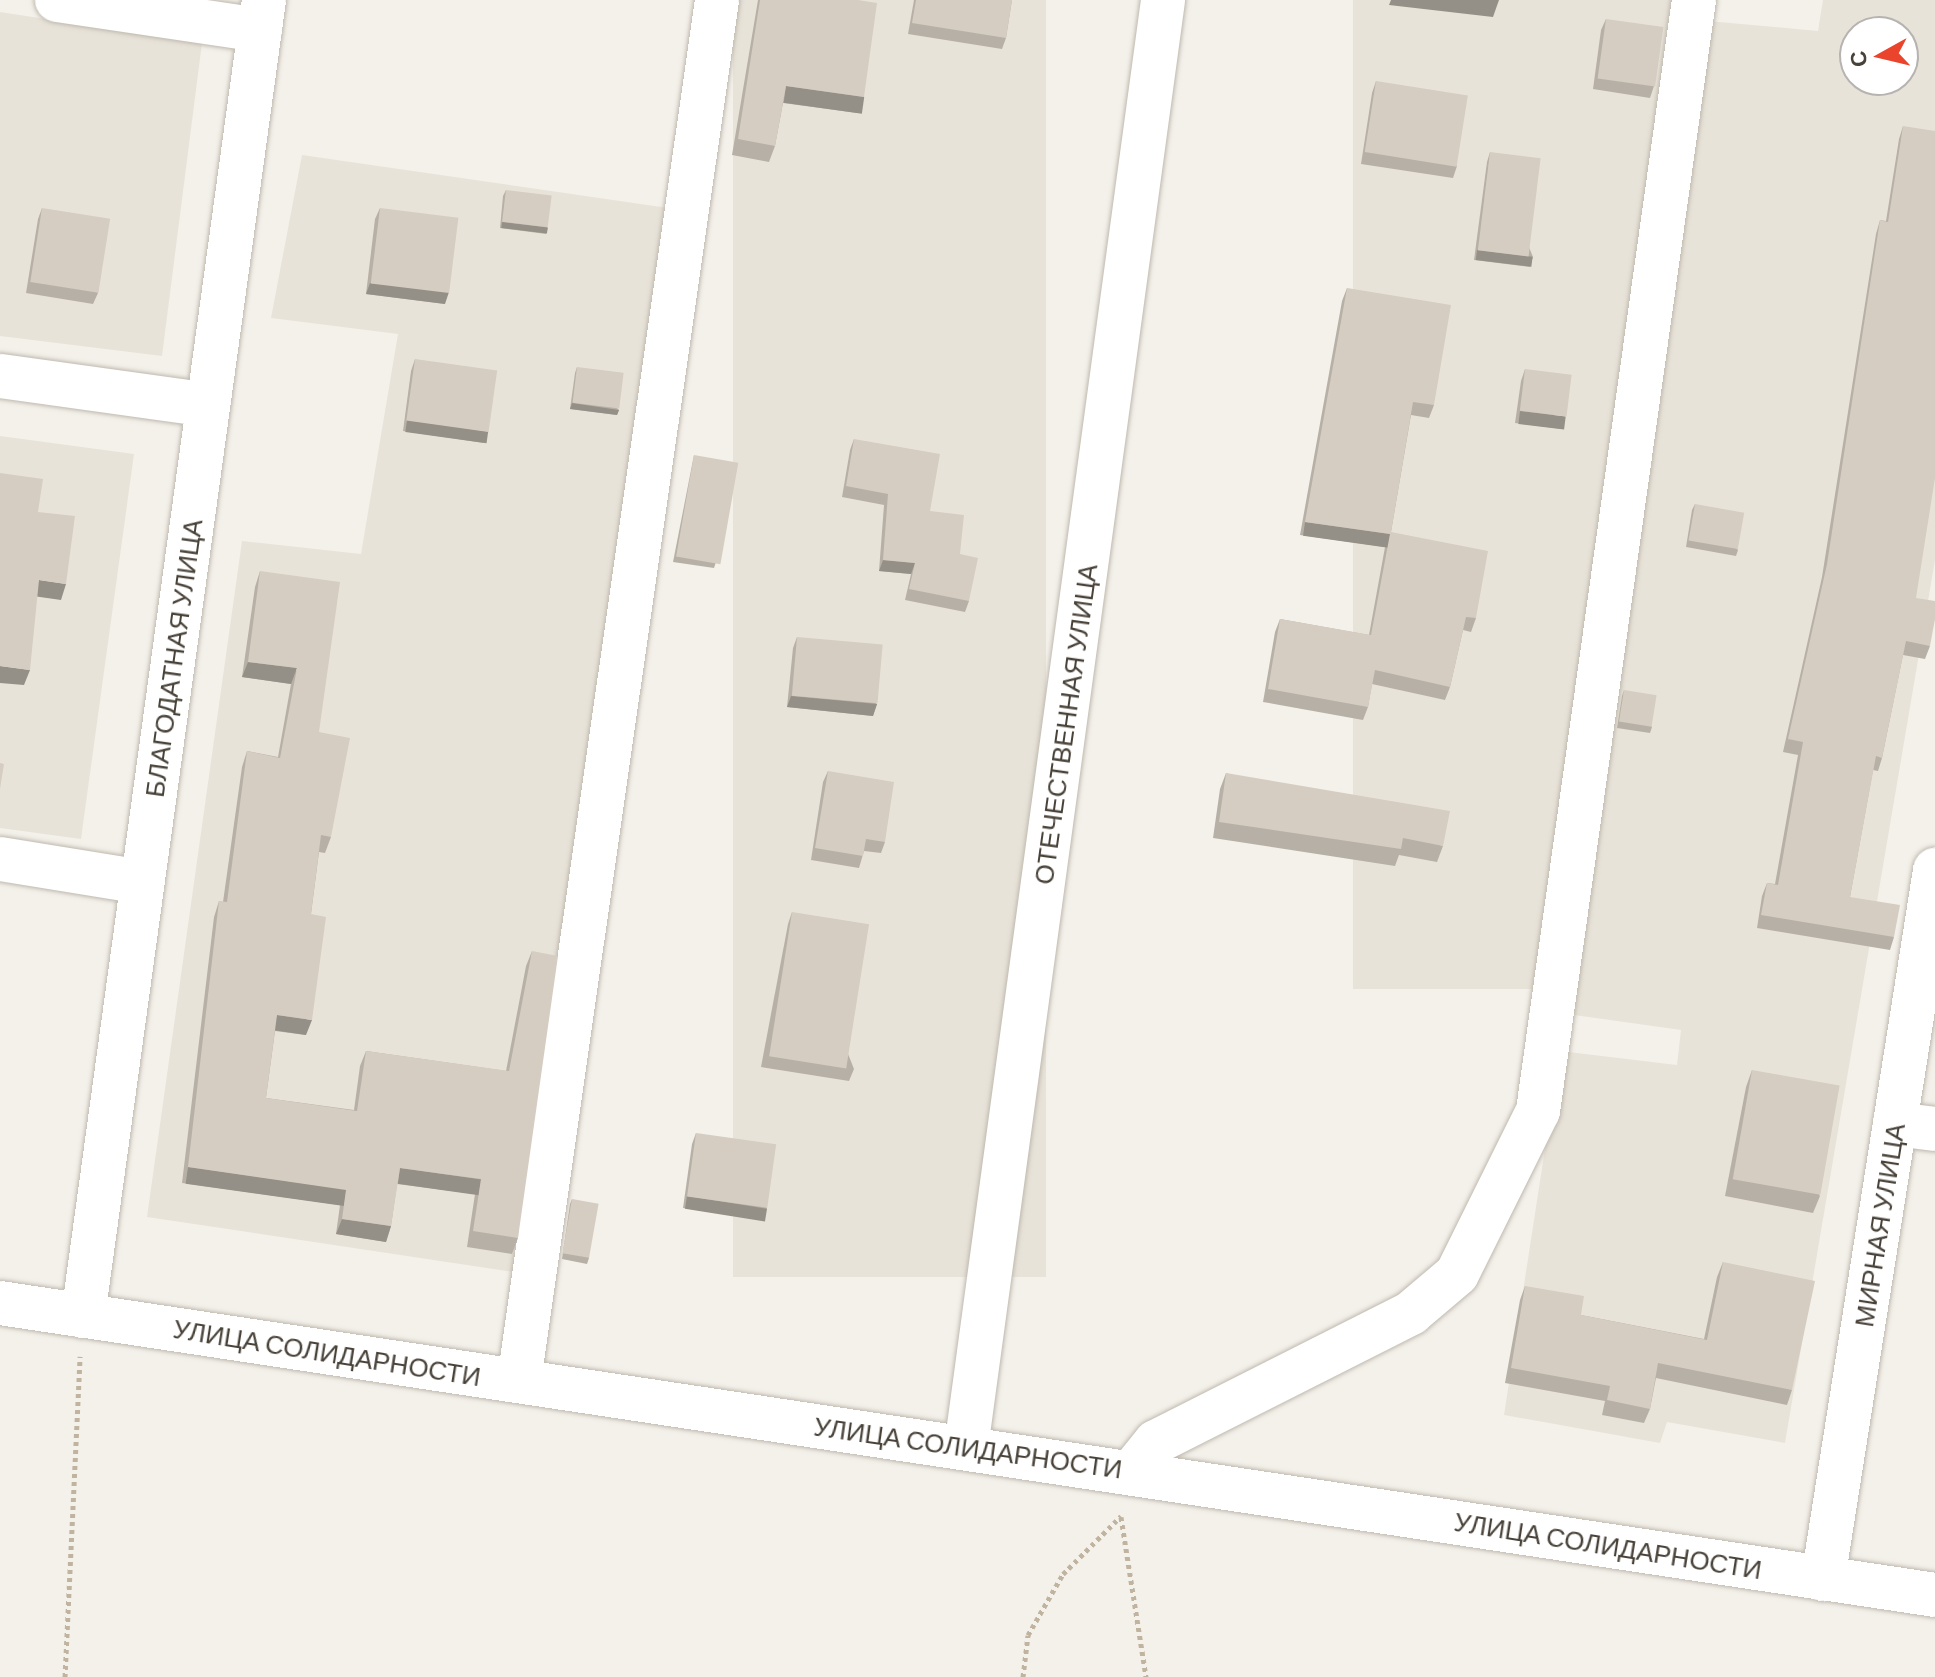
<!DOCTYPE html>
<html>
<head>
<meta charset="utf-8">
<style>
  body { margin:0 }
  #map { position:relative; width:1935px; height:1677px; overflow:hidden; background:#f4f1eb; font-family:Barlow,sans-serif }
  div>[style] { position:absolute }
  .residential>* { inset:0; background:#e8e3d9; transform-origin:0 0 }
  .path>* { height:5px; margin-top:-2.5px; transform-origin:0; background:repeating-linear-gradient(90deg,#c0b4a0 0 4px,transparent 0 8px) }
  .roads { filter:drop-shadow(0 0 2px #bfb9ae) drop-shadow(0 0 2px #bfb9ae) }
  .minor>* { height:44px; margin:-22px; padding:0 22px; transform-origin:22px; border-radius:22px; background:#fff }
  .wall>* { inset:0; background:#b7b0a6 }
  .shaded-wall>* { inset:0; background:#959087; transform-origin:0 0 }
  .building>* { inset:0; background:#d5cdc1; transform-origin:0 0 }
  span { translate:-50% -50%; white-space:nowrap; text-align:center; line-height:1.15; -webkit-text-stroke:6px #fff; paint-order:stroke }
  .street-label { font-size:26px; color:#484239 }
  .north { position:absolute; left:1839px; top:16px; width:80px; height:80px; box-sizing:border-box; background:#fff; border:2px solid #b6b3b0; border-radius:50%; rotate:262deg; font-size:22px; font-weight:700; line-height:32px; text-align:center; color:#484239 }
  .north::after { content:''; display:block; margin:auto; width:28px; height:36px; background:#ea452c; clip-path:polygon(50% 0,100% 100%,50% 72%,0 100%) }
</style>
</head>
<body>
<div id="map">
  <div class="residential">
    <i style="left:733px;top:0;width:313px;height:1277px"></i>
    <i style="left:1353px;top:0;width:319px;height:989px"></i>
    <i style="clip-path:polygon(evenodd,1823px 0,1935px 0,1935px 560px,1785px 1443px,1667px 1422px,1660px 1443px,1504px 1415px,1560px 1051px,1677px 1065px,1681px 1030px,1567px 1014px,1708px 21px,1818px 31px,1823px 0,1855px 32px,1903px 32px,1903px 80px,1855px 80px,1855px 32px)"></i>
    <i style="clip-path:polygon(0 12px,202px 43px,162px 356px,0 336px)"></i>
    <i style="clip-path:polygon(302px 155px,675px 209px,520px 1273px,147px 1217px,242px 541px,361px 554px,398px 334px,271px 318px)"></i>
    <i style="clip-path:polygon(0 436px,134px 454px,81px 839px,0 828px)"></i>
  </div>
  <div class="path">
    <i style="left:1121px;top:1517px;width:162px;rotate:81.1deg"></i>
    <i style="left:65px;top:1677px;width:321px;rotate:-87.3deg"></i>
    <i style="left:1023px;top:1677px;width:42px;rotate:-83.2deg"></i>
    <i style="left:1028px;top:1635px;width:70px;rotate:-60.2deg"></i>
    <i style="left:1063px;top:1574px;width:82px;rotate:-45deg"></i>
  </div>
  <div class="roads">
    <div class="minor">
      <i style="left:57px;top:0;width:205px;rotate:8.4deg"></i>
      <i style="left:0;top:376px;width:210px;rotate:7.9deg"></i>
      <i style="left:0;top:859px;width:144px;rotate:9.2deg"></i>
      <i style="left:1895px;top:1124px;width:40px;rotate:7.1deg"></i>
      <i style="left:0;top:1303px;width:1957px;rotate:8.58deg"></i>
      <i style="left:83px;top:1316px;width:1328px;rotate:-82.17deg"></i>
      <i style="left:519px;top:1381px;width:1395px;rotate:-81.84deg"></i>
      <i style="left:966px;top:1448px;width:1461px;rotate:-82.25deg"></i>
      <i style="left:1133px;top:1470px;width:36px;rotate:-51deg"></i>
      <i style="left:1156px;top:1442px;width:286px;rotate:-26.8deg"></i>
      <i style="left:1411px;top:1313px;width:60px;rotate:-40.3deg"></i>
      <i style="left:1457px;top:1274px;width:182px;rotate:-63.6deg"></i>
      <i style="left:1538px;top:1111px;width:1122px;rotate:-82.01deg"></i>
      <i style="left:1823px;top:1579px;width:718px;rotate:-81.02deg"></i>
    </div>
  </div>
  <div class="wall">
    <i style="clip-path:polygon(758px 0,858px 0,864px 97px,858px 113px,783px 103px,775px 146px,769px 162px,732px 155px)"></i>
    <i style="clip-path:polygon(914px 0,1012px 0,1006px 38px,1002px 49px,908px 34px)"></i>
    <i style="clip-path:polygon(1606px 19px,1654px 86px,1650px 98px,1593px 89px,1601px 30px)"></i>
    <i style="clip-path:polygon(1376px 81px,1457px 166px,1453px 178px,1361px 164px,1372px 93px)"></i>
    <i style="clip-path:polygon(1903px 126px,1916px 598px,1930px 646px,1925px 659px,1903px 655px,1882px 758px,1878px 771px,1873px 770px,1850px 897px,1894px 937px,1890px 950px,1757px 928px,1762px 896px,1767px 883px,1775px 884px,1798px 755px,1783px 752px,1822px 577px,1876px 234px,1880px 220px,1886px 221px,1899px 139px)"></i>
    <i style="clip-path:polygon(1490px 152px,1533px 257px,1530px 267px,1474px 260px,1487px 162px)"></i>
    <i style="clip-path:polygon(506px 190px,548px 228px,546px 234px,500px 228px,503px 196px)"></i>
    <i style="clip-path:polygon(42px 208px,98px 293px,93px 304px,26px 293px,38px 219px)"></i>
    <i style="clip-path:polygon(380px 208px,445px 304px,366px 294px,375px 219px)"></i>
    <i style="clip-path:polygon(1347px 288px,1434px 405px,1429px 418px,1411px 415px,1391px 532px,1476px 618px,1471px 632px,1463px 630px,1450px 687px,1445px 700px,1372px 684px,1368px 707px,1363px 720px,1263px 702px,1275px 632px,1280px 619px,1369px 635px,1385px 547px,1300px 535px,1342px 301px)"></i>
    <i style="clip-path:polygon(415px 359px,484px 443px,403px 431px,411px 371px)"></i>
    <i style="clip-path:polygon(577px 367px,619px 410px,617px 415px,570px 409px,575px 373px)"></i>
    <i style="clip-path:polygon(1525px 369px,1562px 429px,1515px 423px,1521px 381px)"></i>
    <i style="clip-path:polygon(854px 439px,930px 511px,960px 554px,969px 601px,965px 612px,905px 600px,911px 574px,879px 571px,884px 505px,842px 497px,850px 450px)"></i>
    <i style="clip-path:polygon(694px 455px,716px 562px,714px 568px,673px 562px)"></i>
    <i style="clip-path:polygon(1695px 504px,1738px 550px,1736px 556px,1686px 547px,1692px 510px)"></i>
    <i style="clip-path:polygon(260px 571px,319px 732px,331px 837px,325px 853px,319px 852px,311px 914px,306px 1035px,275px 1031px,266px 1098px,354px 1110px,360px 1066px,366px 1051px,506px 1071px,526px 966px,532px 951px,518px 1238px,512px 1254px,467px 1247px,475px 1194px,397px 1184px,391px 1226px,386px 1242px,336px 1234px,340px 1205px,182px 1183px,214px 917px,219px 901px,223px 902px,242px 767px,247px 751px,278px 757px,291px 684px,242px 677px,255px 587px)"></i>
    <i style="clip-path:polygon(797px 637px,877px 704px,873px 716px,787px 707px,793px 648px)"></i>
    <i style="clip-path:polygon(1624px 690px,1652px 727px,1650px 733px,1617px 728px,1622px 696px)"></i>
    <i style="clip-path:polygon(828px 771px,885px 842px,881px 853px,864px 851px,859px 868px,811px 860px,823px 782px)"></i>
    <i style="clip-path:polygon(1226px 773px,1443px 846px,1437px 862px,1399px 855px,1395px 866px,1213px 838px,1220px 789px)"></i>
    <i style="clip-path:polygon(792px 912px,854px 1069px,849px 1081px,761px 1067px,788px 924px)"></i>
    <i style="clip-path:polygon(1752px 1070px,1820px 1196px,1813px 1213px,1725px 1196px,1746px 1087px)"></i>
    <i style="clip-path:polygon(696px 1133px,767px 1208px,763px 1220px,683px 1208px,692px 1144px)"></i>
    <i style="clip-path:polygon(572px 1199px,589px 1258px,587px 1264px,562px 1259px,570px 1204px)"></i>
    <i style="clip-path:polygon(1723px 1262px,1792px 1390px,1787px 1405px,1656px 1378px,1650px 1409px,1644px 1423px,1602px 1415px,1605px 1401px,1505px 1383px,1520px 1300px,1525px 1286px,1581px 1315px,1704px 1339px,1717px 1277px)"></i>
  </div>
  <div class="shaded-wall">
    <i style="clip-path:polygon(1391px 0,1499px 0,1493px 17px,1389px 5px)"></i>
    <i style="left:786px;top:86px;width:79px;height:17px;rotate:8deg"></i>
    <i style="left:502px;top:222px;width:46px;height:6px;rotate:7deg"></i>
    <i style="left:1477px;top:250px;width:56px;height:10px;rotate:7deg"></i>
    <i style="clip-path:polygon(370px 283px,449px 292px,445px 304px,366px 294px)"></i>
    <i style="clip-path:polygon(572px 403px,619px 410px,617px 415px,570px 409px)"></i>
    <i style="left:1520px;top:411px;width:46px;height:13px;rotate:7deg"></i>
    <i style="left:407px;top:420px;width:82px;height:12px;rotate:8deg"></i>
    <i style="left:1305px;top:522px;width:86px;height:14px;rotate:8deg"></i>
    <i style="clip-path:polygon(883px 560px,915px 563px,911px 574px,879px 571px)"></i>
    <i style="clip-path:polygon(39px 580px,66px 584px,61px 600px,33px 596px)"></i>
    <i style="clip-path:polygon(248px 662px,297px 668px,291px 684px,242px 677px)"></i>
    <i style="clip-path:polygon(0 666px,30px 670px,24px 685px,0 683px)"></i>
    <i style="clip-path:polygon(791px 696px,877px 704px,873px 716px,787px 707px)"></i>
    <i style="clip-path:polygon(277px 1015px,312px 1020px,306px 1035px,272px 1030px)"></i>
    <i style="left:188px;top:1167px;width:160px;height:17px;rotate:8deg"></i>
    <i style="left:400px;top:1168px;width:82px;height:16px;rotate:8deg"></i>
    <i style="left:687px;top:1196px;width:81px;height:13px;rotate:9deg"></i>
    <i style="clip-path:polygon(342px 1219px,391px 1226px,386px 1242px,336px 1234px)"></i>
  </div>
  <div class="building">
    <i style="clip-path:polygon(760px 0,858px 0,877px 3px,864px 97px,786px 86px,775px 146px,738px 139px)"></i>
    <i style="clip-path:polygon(916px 0,1012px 0,1006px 38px,912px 23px)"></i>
    <i style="left:1606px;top:19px;width:58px;height:60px;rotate:8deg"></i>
    <i style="left:1376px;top:81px;width:93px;height:72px;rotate:9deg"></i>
    <i style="clip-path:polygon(1903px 126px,1935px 131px,1935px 478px,1916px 598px,1935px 601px,1935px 619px,1930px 646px,1906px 641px,1882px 758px,1876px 756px,1850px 897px,1900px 905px,1894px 937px,1761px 915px,1767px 883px,1778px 885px,1803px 742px,1788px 739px,1827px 564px,1880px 220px,1888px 222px)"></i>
    <i style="left:1490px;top:152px;width:51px;height:99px;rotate:7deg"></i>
    <i style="left:506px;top:190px;width:46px;height:32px;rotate:7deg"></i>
    <i style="left:42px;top:208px;width:69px;height:75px;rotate:9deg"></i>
    <i style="left:380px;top:208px;width:79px;height:76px;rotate:7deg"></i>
    <i style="clip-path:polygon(1347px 288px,1451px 305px,1434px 405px,1413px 402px,1391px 532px,1488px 551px,1476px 618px,1466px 617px,1450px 687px,1375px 670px,1368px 707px,1268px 689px,1280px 619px,1371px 635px,1390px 534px,1305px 522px)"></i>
    <i style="left:415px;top:359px;width:83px;height:62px;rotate:8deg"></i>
    <i style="left:577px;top:367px;width:47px;height:36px;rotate:7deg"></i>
    <i style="left:1525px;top:369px;width:47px;height:42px;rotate:7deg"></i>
    <i style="clip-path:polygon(854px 439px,940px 454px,930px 511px,964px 515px,960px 554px,978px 558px,969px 601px,909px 589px,915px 563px,883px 560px,888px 494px,846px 486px)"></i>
    <i style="left:694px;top:455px;width:45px;height:103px;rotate:10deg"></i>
    <i style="clip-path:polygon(0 473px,43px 479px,38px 512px,75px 516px,66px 584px,39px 580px,30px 670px,0 666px)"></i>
    <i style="left:1695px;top:504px;width:50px;height:37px;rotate:10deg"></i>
    <i style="clip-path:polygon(260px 571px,340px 582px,319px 732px,350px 738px,331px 837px,321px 835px,311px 914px,326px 917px,312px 1020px,277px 1015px,266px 1098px,357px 1111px,366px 1051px,509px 1071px,532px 951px,558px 956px,518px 1238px,473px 1231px,481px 1179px,400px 1168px,391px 1226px,342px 1219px,346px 1190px,188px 1167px,219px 901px,227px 902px,247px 751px,280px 758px,297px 668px,248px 662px)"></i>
    <i style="left:797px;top:637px;width:86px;height:59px;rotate:5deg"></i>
    <i style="left:1624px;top:690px;width:33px;height:32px;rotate:9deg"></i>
    <i style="clip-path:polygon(0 763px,4px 764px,0 789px)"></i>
    <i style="clip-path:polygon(828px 771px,894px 782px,885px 842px,866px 839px,863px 856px,815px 848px)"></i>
    <i style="clip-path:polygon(1226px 773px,1450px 811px,1443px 846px,1403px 838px,1401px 849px,1219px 822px)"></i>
    <i style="left:792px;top:912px;width:78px;height:146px;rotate:9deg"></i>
    <i style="left:1752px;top:1070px;width:89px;height:111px;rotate:10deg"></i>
    <i style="left:696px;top:1133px;width:81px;height:64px;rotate:8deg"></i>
    <i style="left:572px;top:1199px;width:27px;height:55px;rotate:10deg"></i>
    <i style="clip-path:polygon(1723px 1262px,1815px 1281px,1792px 1390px,1658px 1363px,1650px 1409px,1607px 1400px,1610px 1386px,1511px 1368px,1525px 1286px,1584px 1296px,1581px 1315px,1707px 1340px)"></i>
  </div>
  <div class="street-label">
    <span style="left:173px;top:658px;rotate:-82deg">БЛАГОДАТНАЯ УЛИЦА</span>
    <span style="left:1065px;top:724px;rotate:-82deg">ОТЕЧЕСТВЕННАЯ УЛИЦА</span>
    <span style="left:1879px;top:1225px;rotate:-81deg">МИРНАЯ УЛИЦА</span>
    <span style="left:327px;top:1352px;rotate:9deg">УЛИЦА СОЛИДАРНОСТИ</span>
    <span style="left:968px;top:1447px;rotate:8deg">УЛИЦА СОЛИДАРНОСТИ</span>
    <span style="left:1608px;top:1545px;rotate:9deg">УЛИЦА СОЛИДАРНОСТИ</span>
  </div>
  <div class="north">С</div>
</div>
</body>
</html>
